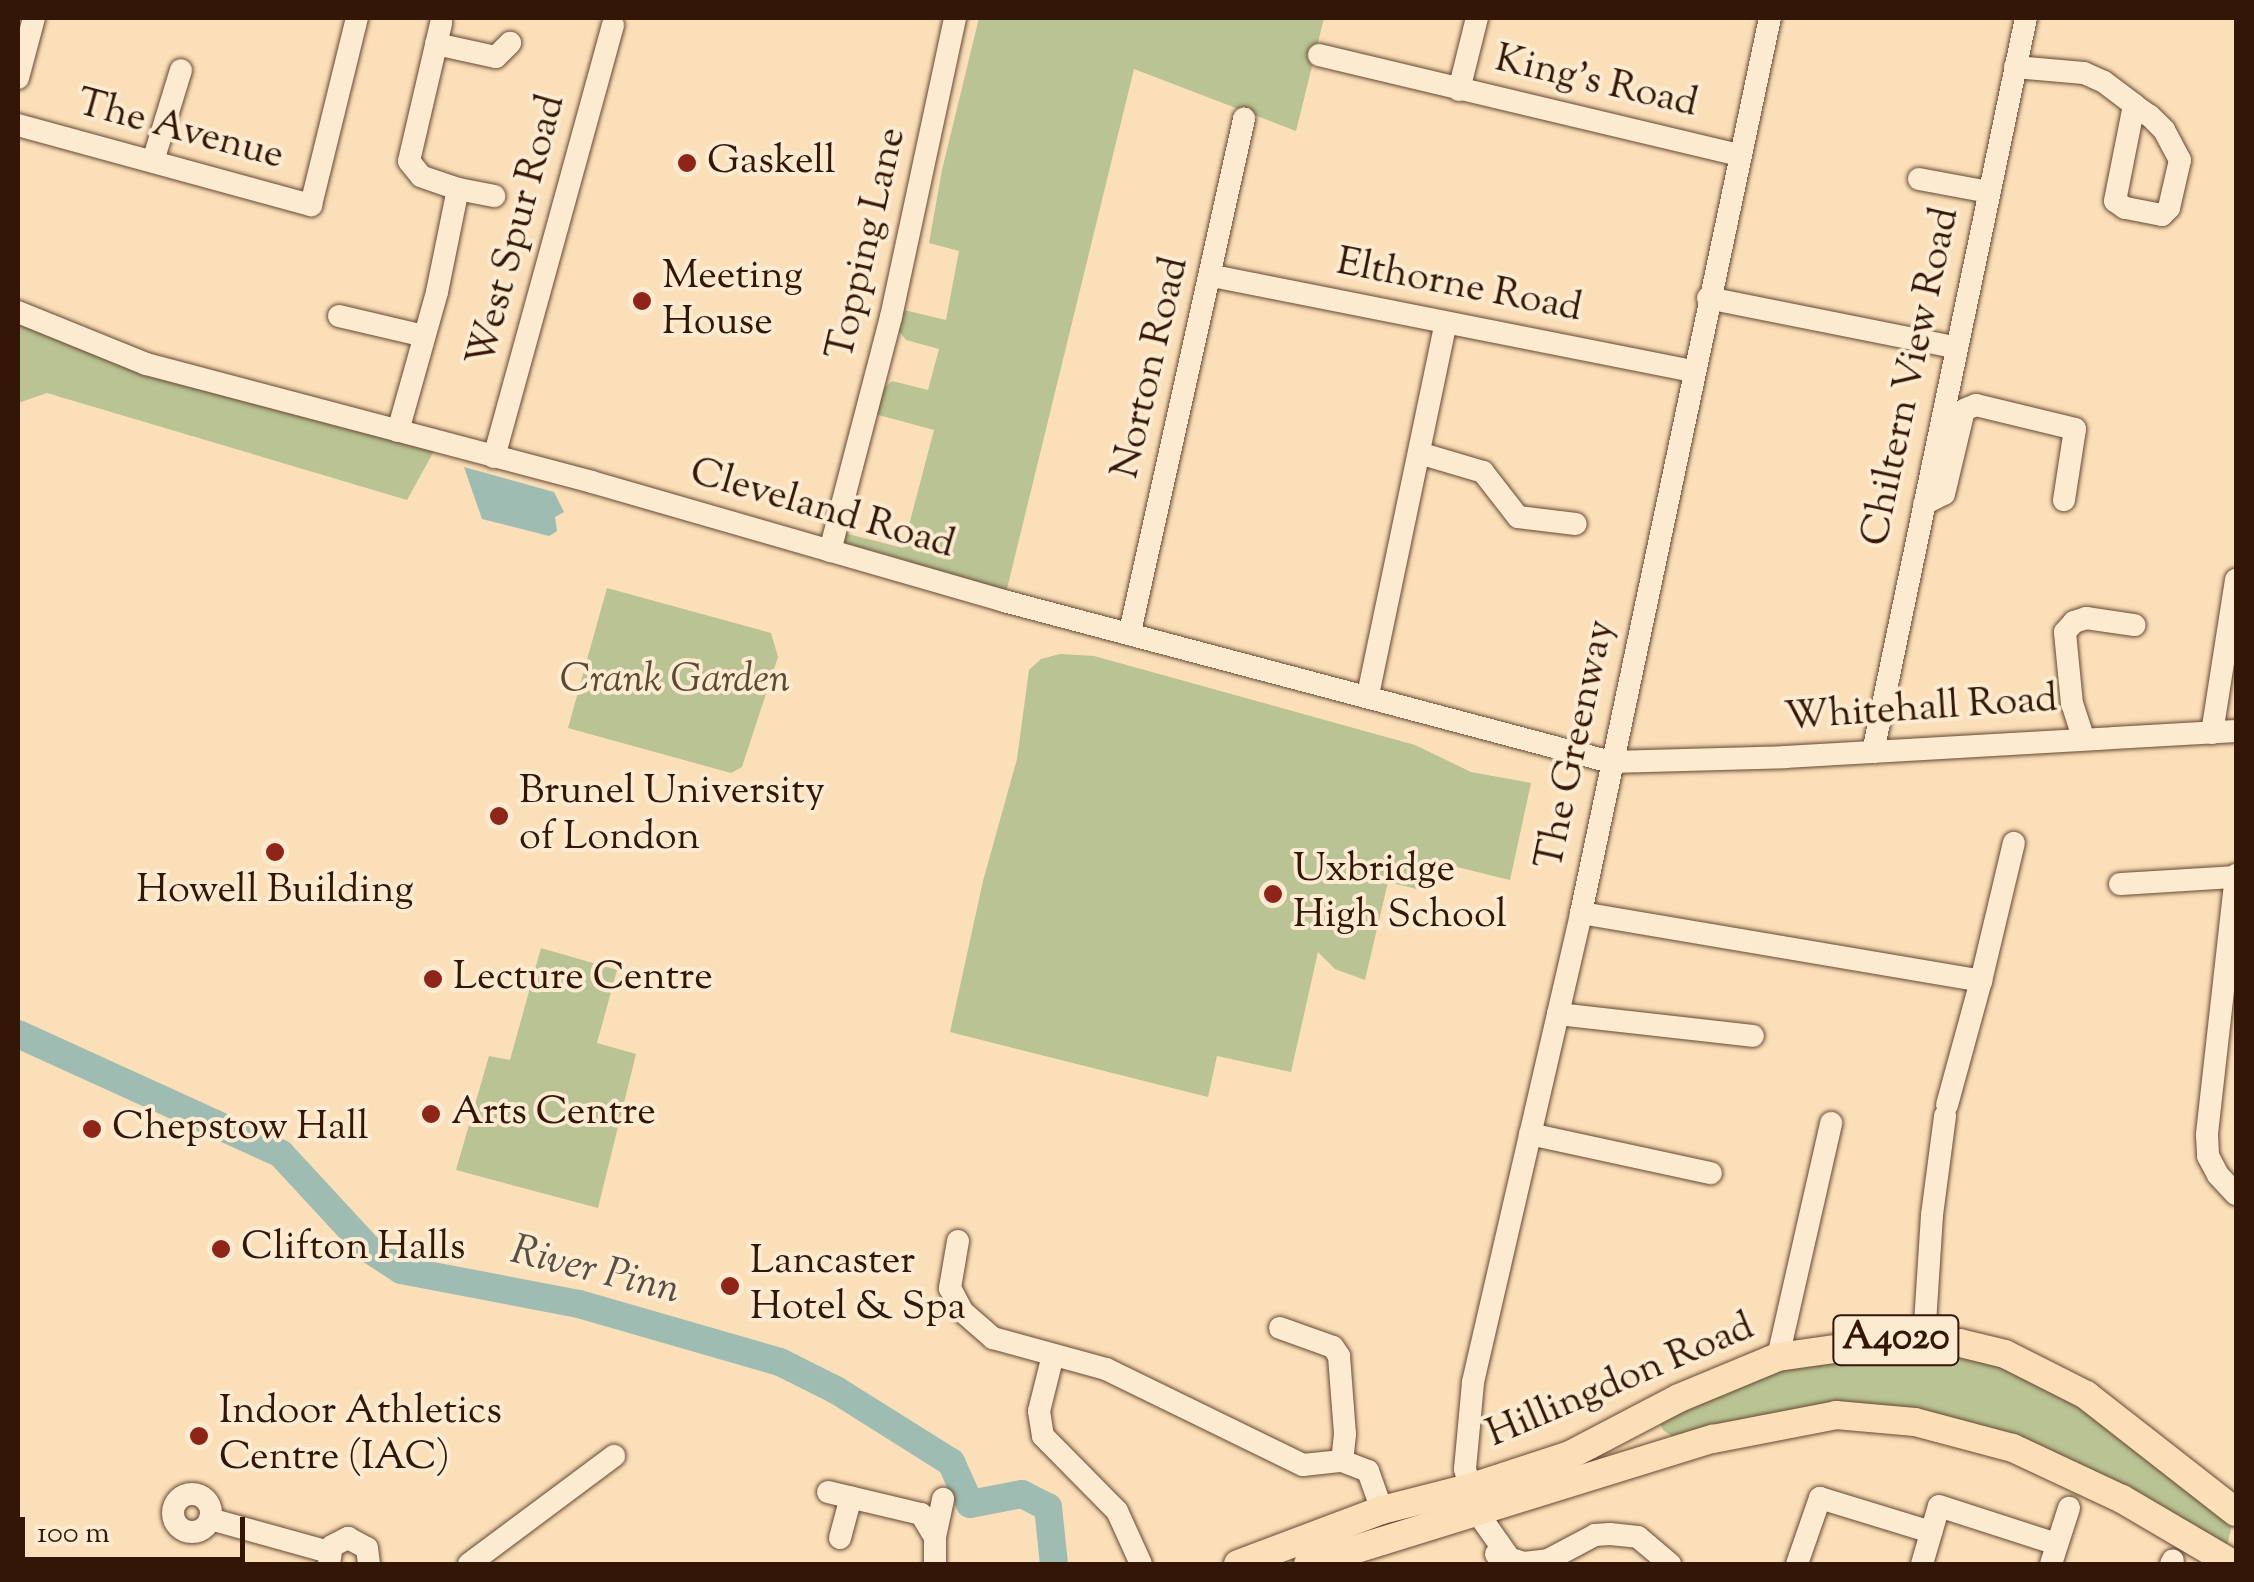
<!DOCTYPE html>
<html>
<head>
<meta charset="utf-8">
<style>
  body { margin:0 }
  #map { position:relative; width:2254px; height:1582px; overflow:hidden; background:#fadfb8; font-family:"Sorts Mill Goudy",serif }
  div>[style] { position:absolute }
  .green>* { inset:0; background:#b9c393 }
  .water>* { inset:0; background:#9ebcb1 }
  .river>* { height:28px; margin:-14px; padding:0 14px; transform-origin:14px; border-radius:14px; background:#9ebcb1 }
  .roads { filter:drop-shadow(0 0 2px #664832) drop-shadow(0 0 2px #664832) }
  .minor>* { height:22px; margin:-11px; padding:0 11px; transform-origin:11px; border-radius:11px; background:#fcead1 }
  .minor>.ring { margin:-11px; padding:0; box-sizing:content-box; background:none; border:22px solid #fcead1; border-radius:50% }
  .major>* { height:28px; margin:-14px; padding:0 14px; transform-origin:14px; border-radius:14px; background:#fadfb8 }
  .dots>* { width:28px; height:28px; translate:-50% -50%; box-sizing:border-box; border:5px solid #fcead1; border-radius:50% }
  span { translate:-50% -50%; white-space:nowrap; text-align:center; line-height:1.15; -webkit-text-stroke:8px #fcead1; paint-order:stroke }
  .shield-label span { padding:2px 8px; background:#fcead1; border:2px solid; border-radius:8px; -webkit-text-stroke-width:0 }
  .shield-label { font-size:38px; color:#341606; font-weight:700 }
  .street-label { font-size:40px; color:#341606 }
  .poi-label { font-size:40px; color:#341606 }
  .left { translate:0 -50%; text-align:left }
  .park-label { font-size:40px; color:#5c4a30; font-style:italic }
  .water-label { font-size:42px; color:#595042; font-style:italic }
  .frame { position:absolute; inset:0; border:20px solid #341606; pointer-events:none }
  .scale { position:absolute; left:20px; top:1517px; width:225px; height:45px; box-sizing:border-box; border:5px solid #341606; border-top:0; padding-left:12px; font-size:30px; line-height:35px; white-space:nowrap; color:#341606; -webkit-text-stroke:8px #fcead1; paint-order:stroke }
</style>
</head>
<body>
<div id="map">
  <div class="green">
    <i style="clip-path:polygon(979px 18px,1324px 18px,1296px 131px,1134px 69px,1004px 601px,903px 573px,906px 560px,842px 542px,844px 533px,903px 548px,934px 430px,875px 414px,882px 390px,892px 381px,928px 390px,939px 349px,906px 340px,898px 330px,904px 310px,946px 320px,959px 251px,929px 243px,942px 170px)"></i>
    <i style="clip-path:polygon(18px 319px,439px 442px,407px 500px,47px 393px,18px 403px)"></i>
    <i style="clip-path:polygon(607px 588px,771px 633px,778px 657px,742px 767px,731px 773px,568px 728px)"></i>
    <i style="clip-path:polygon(1060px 654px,1094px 656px,1415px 745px,1471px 772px,1531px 783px,1510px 880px,1457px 867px,1429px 892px,1388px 882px,1365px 980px,1335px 969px,1318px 952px,1291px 1072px,1217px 1056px,1208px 1097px,950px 1032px,983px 881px,1017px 759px,1029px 670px,1041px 659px)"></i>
    <i style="clip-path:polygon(541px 948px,617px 970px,597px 1043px,636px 1054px,598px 1208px,456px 1170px,489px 1056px,510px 1060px)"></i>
    <i style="clip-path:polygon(1897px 1340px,2005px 1354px,2235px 1511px,2224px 1560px,2122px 1499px,1915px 1422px,1679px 1441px,1663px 1430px,1660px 1423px,1778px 1357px)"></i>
  </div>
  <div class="water">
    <i style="clip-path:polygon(464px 467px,554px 492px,564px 512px,555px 517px,557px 531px,549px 536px,482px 519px)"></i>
  </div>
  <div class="river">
    <i style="left:18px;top:1034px;width:289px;rotate:24.5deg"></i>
    <i style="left:281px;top:1154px;width:129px;rotate:47.2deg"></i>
    <i style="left:369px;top:1249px;width:38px;rotate:33deg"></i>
    <i style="left:401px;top:1270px;width:181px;rotate:10.8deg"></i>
    <i style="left:579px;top:1304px;width:209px;rotate:16.1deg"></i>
    <i style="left:780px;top:1362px;width:63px;rotate:26.6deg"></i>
    <i style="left:836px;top:1390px;width:136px;rotate:32.1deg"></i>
    <i style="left:951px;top:1462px;width:46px;rotate:65.7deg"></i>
    <i style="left:970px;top:1504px;width:53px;rotate:-10.9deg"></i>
    <i style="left:1022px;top:1494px;width:29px;rotate:27deg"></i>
    <i style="left:1048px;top:1507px;width:57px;rotate:84deg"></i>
  </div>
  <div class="roads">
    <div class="minor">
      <i style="left:436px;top:44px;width:61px;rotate:12.2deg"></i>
      <i style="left:496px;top:57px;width:20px;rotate:-45deg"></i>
      <i style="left:1319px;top:55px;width:432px;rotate:13.4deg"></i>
      <i style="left:2015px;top:67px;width:69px;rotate:5deg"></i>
      <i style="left:2084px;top:73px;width:22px;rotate:24deg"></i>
      <i style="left:2104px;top:82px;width:38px;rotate:37deg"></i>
      <i style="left:2134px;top:105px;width:19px;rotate:35deg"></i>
      <i style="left:2150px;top:116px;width:20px;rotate:45deg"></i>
      <i style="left:2164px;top:130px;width:34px;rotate:62deg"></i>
      <i style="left:2180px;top:160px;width:49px;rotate:102.9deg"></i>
      <i style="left:2169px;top:208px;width:10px;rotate:135deg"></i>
      <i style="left:2162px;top:215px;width:38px;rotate:-169deg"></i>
      <i style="left:2125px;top:208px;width:12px;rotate:-145deg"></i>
      <i style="left:2115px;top:201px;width:98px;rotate:-78.8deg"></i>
      <i style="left:18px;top:78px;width:62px;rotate:-75.1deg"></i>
      <i style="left:1459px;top:90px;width:74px;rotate:-76deg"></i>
      <i style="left:18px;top:125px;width:304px;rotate:15.3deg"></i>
      <i style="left:311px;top:205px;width:193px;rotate:-76.2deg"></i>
      <i style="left:153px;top:161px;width:95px;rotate:-72.9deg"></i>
      <i style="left:1919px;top:179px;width:71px;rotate:10.5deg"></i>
      <i style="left:458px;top:189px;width:37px;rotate:11deg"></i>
      <i style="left:1213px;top:276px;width:488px;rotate:11.2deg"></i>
      <i style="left:1708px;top:298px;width:251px;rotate:11.3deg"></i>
      <i style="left:18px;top:312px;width:138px;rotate:22.1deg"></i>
      <i style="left:146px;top:364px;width:461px;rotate:14.8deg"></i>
      <i style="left:592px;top:482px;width:429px;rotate:16.1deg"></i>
      <i style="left:1004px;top:601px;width:628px;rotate:14.86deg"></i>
      <i style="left:1611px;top:762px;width:174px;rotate:-1.6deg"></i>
      <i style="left:1785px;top:757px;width:452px;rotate:-3.3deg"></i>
      <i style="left:339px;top:316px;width:87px;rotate:13.2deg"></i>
      <i style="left:398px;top:431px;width:144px;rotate:-74.3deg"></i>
      <i style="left:437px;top:292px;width:105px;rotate:-78.5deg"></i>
      <i style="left:458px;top:189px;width:39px;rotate:-161deg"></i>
      <i style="left:421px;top:176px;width:19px;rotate:-129deg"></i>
      <i style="left:409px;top:161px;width:142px;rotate:-76.9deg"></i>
      <i style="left:1419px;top:453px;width:67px;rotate:16.5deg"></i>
      <i style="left:1483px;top:472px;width:57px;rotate:52.1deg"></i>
      <i style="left:1518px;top:517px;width:58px;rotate:6.9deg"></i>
      <i style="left:494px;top:457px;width:448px;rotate:-74.6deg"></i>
      <i style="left:1924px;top:504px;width:22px;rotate:-27deg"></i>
      <i style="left:1944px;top:494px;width:86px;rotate:-76.6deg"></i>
      <i style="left:1964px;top:410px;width:13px;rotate:-23deg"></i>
      <i style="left:1976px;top:405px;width:102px;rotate:13.6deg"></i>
      <i style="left:2075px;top:429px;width:72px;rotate:98.8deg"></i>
      <i style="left:830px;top:551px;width:242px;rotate:-75.4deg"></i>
      <i style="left:891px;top:317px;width:306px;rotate:-77.9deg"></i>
      <i style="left:1130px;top:632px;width:526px;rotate:-77.47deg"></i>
      <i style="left:1368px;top:695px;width:380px;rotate:-78.2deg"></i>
      <i style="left:2212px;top:733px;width:155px;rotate:-81.1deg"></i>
      <i style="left:2083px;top:737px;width:35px;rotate:-108deg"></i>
      <i style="left:2072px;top:704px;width:72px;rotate:-95.6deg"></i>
      <i style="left:2065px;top:632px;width:13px;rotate:-48deg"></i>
      <i style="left:2074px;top:622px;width:13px;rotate:-18deg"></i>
      <i style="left:2086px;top:618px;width:49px;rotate:8.3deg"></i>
      <i style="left:1873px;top:752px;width:750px;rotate:-78.23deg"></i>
      <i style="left:2236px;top:875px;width:262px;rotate:96.4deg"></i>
      <i style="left:2207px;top:1135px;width:21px;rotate:87deg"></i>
      <i style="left:2208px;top:1156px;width:21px;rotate:62deg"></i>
      <i style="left:2218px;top:1175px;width:26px;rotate:47deg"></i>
      <i style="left:2120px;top:884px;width:114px;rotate:-3.5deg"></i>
      <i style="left:1581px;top:913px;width:406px;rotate:9.6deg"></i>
      <i style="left:1981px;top:981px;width:142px;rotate:-76.6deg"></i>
      <i style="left:1558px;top:1014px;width:196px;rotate:6.4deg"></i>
      <i style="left:1947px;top:1105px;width:129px;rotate:-74.7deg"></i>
      <i style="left:1530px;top:1134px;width:185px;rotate:12.2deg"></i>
      <i style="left:958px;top:1241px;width:48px;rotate:99.7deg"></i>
      <i style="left:950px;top:1288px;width:27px;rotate:62deg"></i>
      <i style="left:963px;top:1312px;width:40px;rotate:41deg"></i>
      <i style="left:993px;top:1338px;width:117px;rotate:15.3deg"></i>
      <i style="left:1106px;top:1369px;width:219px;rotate:26deg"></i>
      <i style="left:1303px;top:1465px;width:39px;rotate:-6deg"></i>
      <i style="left:1342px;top:1461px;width:28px;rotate:21deg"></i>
      <i style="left:1368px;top:1471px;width:41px;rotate:70.3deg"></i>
      <i style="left:1280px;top:1328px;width:56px;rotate:19.7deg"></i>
      <i style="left:1333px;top:1347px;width:11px;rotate:56deg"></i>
      <i style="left:1339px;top:1356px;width:78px;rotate:85.6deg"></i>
      <i style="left:1345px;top:1434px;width:27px;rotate:96deg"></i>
      <i style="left:1924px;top:1339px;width:124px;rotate:-86.3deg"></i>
      <i style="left:1932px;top:1215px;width:100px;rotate:-82.5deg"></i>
      <i style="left:1053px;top:1355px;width:58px;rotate:104deg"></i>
      <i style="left:1039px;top:1411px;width:25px;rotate:81deg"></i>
      <i style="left:1043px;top:1436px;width:105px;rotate:45.4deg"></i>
      <i style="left:1117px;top:1511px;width:58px;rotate:65.6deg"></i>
      <i style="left:1778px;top:1357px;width:240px;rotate:-77.2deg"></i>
      <i style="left:828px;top:1492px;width:96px;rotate:13.3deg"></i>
      <i style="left:921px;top:1514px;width:27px;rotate:59deg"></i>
      <i style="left:935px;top:1537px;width:27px;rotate:90deg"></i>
      <i class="ring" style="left:173px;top:1494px;width:16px;height:16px"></i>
      <i style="left:210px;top:1519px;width:123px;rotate:15.5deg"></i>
      <i style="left:935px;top:1537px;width:39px;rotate:-78deg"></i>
      <i style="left:840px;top:1538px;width:42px;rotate:-75deg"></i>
      <i style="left:1496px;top:1554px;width:29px;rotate:18deg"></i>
      <i style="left:1524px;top:1563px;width:24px;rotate:-7deg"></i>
      <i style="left:1548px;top:1560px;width:53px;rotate:-28deg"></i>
      <i style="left:1595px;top:1535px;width:15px;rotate:-4deg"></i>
      <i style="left:1610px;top:1534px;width:28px;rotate:6deg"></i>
      <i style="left:1638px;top:1537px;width:42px;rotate:40.2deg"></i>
      <i style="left:1508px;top:1556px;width:54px;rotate:-125.2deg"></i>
      <i style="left:1477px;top:1512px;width:45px;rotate:-105.6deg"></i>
      <i style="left:1465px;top:1469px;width:87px;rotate:-84.7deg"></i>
      <i style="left:1473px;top:1382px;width:481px;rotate:-77deg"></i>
      <i style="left:1581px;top:913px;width:915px;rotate:-78.08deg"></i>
      <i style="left:329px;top:1564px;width:18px;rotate:-81deg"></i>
      <i style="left:332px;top:1546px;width:18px;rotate:-27deg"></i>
      <i style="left:348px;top:1538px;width:21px;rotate:28deg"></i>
      <i style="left:367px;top:1548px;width:16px;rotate:83deg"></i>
      <i style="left:469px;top:1564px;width:181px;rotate:-36.7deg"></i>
      <i style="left:1797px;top:1564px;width:70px;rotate:-70.8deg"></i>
      <i style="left:1820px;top:1498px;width:116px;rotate:17deg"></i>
      <i style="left:1922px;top:1564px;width:60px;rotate:-73.7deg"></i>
      <i style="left:1939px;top:1506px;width:124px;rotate:17.9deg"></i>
      <i style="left:2051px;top:1564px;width:59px;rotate:-72.2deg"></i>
      <i style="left:2171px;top:1564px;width:4px;rotate:-63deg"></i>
    </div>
    <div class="major">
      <i style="left:1238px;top:1564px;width:154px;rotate:-20.6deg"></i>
      <i style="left:1382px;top:1510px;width:90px;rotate:-14.2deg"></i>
      <i style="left:1469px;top:1488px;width:106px;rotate:-18.1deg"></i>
      <i style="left:1570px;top:1455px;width:123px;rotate:-27.6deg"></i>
      <i style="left:1679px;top:1398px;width:107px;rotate:-22.5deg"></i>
      <i style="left:1778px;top:1357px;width:120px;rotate:-8.1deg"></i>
      <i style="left:1897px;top:1340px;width:63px;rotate:2.7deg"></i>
      <i style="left:1960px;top:1343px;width:46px;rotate:13.7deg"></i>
      <i style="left:2005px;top:1354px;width:91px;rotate:26.8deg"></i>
      <i style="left:2086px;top:1395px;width:190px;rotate:38deg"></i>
      <i style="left:1308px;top:1564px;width:424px;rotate:-17.2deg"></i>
      <i style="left:1713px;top:1439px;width:125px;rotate:-11deg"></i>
      <i style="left:1836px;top:1415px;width:79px;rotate:5.1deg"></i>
      <i style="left:1915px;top:1422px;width:101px;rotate:14.9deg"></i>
      <i style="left:2013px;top:1448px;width:120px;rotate:25.1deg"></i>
      <i style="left:2122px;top:1499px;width:129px;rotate:30.4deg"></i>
    </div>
  </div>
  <div class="dots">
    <i style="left:687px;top:163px;background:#8f2418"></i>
    <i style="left:642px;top:301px;background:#8f2418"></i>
    <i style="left:499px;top:816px;background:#8f2418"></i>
    <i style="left:275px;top:852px;background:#8f2418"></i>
    <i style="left:1273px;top:894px;background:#8f2418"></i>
    <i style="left:433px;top:979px;background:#8f2418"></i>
    <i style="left:431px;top:1114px;background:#8f2418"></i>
    <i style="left:92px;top:1129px;background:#8f2418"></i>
    <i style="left:221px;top:1249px;background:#8f2418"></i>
    <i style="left:730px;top:1286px;background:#8f2418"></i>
    <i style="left:199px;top:1436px;background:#8f2418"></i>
  </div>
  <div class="shield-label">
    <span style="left:1896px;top:1340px">A4020</span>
  </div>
  <div class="street-label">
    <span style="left:1596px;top:83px;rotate:13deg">King's Road</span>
    <span style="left:180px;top:131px;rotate:15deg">The Avenue</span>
    <span style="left:518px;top:231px;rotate:-75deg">West Spur Road</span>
    <span style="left:868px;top:244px;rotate:-77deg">Topping Lane</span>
    <span style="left:1459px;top:287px;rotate:11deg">Elthorne Road</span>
    <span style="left:1152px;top:368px;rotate:-77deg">Norton Road</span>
    <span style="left:1912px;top:377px;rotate:-78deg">Chiltern View Road</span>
    <span style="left:822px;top:510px;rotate:16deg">Cleveland Road</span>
    <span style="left:1921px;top:710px;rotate:-4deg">Whitehall Road</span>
    <span style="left:1577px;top:745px;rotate:-78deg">The Greenway</span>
    <span style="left:1621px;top:1382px;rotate:-23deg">Hillingdon Road</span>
  </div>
  <div class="poi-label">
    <span class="left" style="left:707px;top:163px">Gaskell</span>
    <span class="left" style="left:662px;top:301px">Meeting<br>House</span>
    <span class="left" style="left:519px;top:816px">Brunel University<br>of London</span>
    <span class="left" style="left:1293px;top:894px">Uxbridge<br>High School</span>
    <span style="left:275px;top:892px">Howell Building</span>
    <span class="left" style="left:453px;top:979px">Lecture Centre</span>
    <span class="left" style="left:451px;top:1114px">Arts Centre</span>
    <span class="left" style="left:112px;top:1129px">Chepstow Hall</span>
    <span class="left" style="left:241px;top:1249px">Clifton Halls</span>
    <span class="left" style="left:750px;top:1286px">Lancaster<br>Hotel &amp; Spa</span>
    <span class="left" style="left:219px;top:1436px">Indoor Athletics<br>Centre (IAC)</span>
  </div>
  <div class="park-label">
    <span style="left:675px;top:682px">Crank Garden</span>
  </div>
  <div class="water-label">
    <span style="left:595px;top:1272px;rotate:14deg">River Pinn</span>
  </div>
  <div class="frame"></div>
  <div class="scale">100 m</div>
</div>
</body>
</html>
